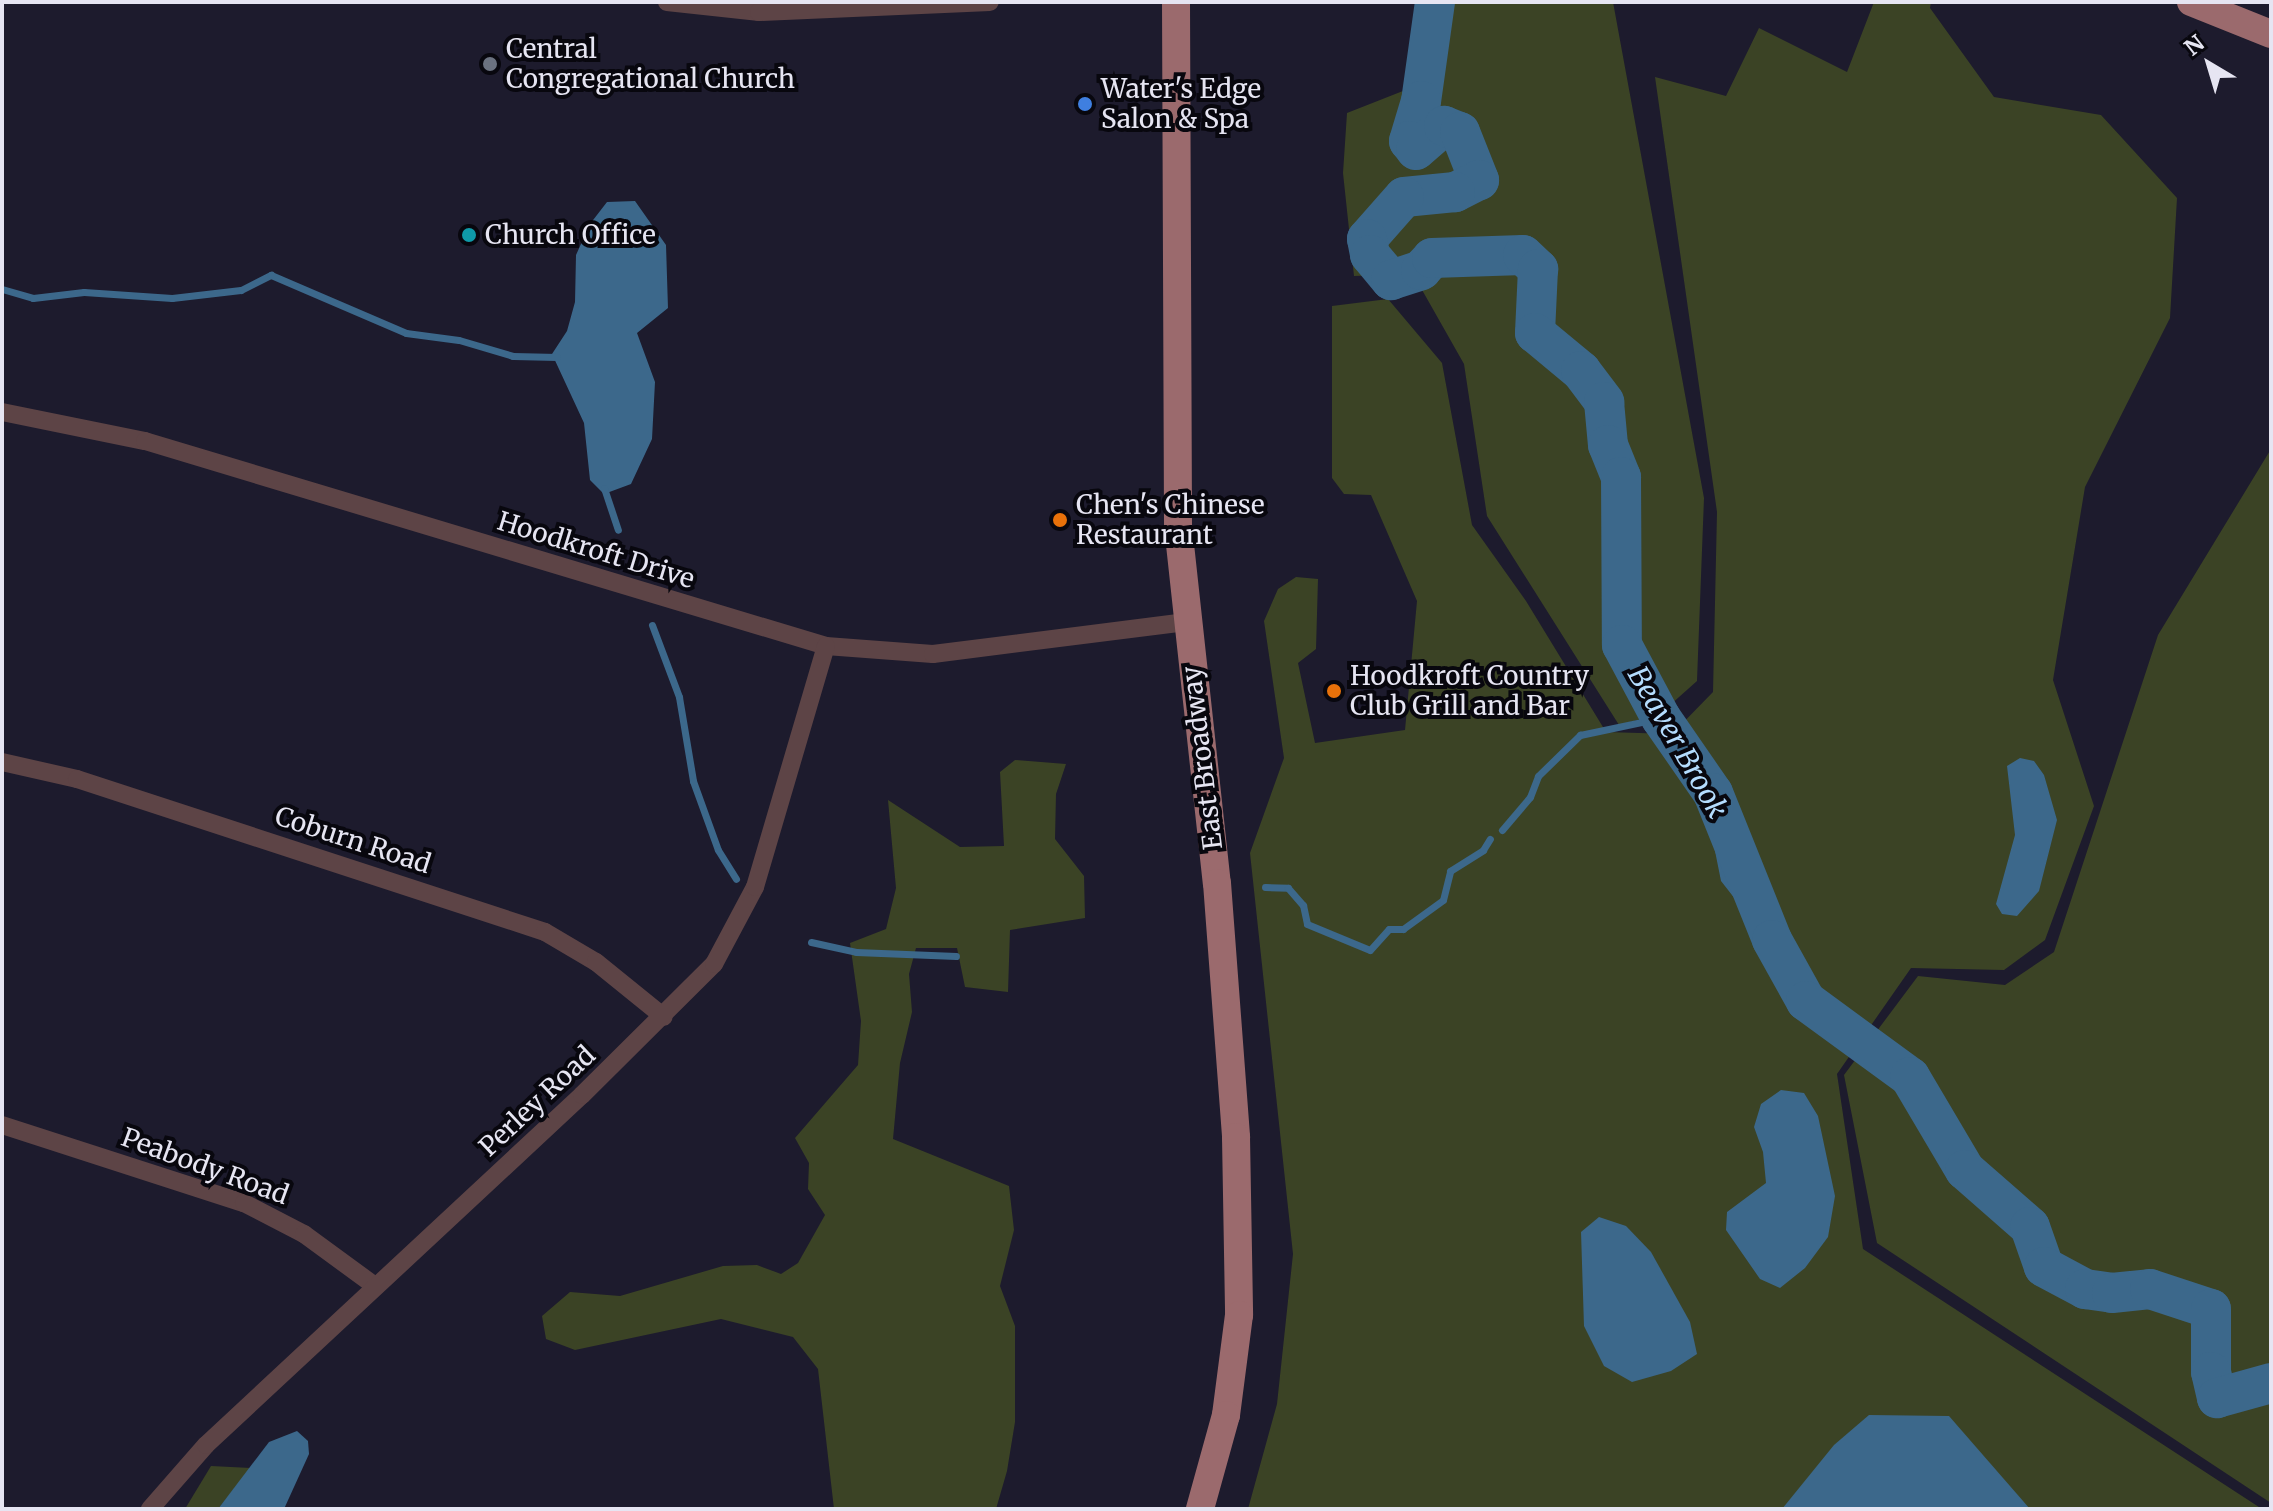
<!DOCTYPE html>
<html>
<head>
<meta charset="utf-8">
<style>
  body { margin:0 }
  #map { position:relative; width:2273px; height:1511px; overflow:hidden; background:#1d1b2d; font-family:Merriweather,serif }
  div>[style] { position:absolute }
  .green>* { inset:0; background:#3b4325 }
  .water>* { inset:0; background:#3c688b }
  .stream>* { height:7px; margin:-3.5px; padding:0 3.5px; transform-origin:3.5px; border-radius:3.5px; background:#3c688b }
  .river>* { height:40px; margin:-20px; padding:0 20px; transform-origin:20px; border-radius:20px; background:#3c688b }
  .street>* { height:18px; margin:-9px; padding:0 9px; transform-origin:9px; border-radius:9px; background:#5d4446 }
  .primary>* { height:28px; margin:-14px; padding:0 14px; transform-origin:14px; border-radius:14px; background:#9b6a6d }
  .dots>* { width:22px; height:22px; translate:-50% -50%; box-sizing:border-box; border:4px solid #08070e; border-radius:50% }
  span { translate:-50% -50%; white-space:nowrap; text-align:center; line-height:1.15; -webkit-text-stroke:8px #08070e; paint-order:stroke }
  .poi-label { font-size:26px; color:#e6e5f2 }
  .left { translate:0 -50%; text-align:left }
  .street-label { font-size:26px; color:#e6e5f2 }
  .water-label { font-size:28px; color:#b4dcfe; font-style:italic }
  .frame { position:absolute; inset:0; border:4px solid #e6e5f2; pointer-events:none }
  .north { position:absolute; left:2169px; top:24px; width:80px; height:80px; -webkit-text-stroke:6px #08070e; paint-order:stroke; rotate:322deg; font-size:22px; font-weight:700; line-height:32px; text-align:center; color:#e6e5f2 }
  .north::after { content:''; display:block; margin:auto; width:28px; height:36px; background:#e6e5f2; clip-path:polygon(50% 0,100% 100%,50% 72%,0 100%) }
</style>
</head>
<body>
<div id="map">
  <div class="green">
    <i style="clip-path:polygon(1420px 2px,1613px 2px,1704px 498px,1697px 681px,1660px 714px,1619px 725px,1487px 516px,1464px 364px,1413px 274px,1354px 276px,1343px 173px,1347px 113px,1408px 89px)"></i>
    <i style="clip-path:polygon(1874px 2px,1931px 2px,1930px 8px,1994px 97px,2101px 115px,2177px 198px,2170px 318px,2085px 487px,2053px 680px,2094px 806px,2045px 940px,2004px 970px,1911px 968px,1837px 1074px,1863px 1249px,2262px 1509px,1248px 1509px,1277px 1404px,1293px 1254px,1250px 853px,1284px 758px,1264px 621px,1278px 589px,1296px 577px,1318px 579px,1316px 649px,1298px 663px,1315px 743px,1405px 730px,1417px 601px,1371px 495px,1344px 494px,1332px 478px,1332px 306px,1388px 299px,1442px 363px,1472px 525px,1526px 601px,1606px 732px,1672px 734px,1713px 692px,1717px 512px,1655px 77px,1726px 96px,1759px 28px,1847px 72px)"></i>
    <i style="clip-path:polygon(2271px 449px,2271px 1503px,1877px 1243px,1844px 1075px,1918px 976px,2005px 985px,2054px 952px,2158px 635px)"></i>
    <i style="clip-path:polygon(1015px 760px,1066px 764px,1056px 794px,1055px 839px,1084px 876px,1085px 918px,1010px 930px,1008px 992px,965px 987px,957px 948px,916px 948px,909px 974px,912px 1012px,900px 1063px,893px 1139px,1009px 1186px,1014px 1230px,1000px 1286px,1015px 1326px,1015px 1422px,1007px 1471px,996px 1509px,834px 1509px,818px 1369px,793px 1337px,721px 1319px,575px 1350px,546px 1339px,542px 1316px,570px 1292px,620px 1296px,723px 1266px,757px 1265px,781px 1274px,798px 1263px,825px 1215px,808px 1189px,809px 1163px,795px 1138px,858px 1065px,861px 1021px,850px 943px,886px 929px,896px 888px,888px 800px,960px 847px,1004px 846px,1000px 772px)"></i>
    <i style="clip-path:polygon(211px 1466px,251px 1468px,218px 1509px,185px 1509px)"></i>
  </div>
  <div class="water">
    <i style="clip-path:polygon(635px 201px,666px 245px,668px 308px,637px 333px,655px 382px,652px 439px,631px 484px,604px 494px,590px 480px,584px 423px,552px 354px,567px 331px,575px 302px,576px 255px,590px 224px,607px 202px)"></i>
    <i style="clip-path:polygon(1675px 714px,1719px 772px,1739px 866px,1750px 889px,1787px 929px,1810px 986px,1794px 989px,1757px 927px,1721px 881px,1703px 791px,1660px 726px)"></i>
    <i style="clip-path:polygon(2020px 758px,2034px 761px,2044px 775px,2057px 820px,2039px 891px,2017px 916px,2002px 914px,1996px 904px,2015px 835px,2007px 766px)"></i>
    <i style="clip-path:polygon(1781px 1090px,1804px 1093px,1818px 1116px,1835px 1196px,1828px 1237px,1805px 1268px,1780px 1288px,1760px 1279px,1726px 1230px,1727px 1212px,1766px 1183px,1763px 1152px,1754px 1127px,1761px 1104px)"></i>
    <i style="clip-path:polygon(1599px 1217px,1626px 1226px,1651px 1252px,1690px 1322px,1697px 1354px,1671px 1371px,1632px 1382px,1604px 1366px,1584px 1326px,1581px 1232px)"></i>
    <i style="clip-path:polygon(1869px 1415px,1949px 1416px,2030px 1509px,1782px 1509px,1834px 1445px)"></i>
    <i style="clip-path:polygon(297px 1431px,308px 1441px,309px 1454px,284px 1509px,218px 1509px,269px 1442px)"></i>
  </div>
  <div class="stream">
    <i style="left:2px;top:289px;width:32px;rotate:16deg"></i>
    <i style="left:33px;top:298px;width:51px;rotate:-6.7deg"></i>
    <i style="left:84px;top:292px;width:88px;rotate:3.9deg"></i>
    <i style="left:172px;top:298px;width:69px;rotate:-6.6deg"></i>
    <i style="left:241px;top:290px;width:34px;rotate:-27deg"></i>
    <i style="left:271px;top:275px;width:147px;rotate:23.2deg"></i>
    <i style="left:406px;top:333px;width:53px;rotate:7.5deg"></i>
    <i style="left:459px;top:340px;width:56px;rotate:16.5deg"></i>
    <i style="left:513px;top:356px;width:44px;rotate:1.3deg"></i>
    <i style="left:604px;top:488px;width:44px;rotate:71.6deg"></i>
    <i style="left:652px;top:625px;width:77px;rotate:69.4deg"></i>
    <i style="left:679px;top:697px;width:85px;rotate:80.5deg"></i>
    <i style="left:693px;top:781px;width:73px;rotate:70.1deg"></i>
    <i style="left:718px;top:850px;width:34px;rotate:58deg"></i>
    <i style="left:1502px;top:830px;width:43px;rotate:-49.7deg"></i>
    <i style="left:1530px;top:797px;width:22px;rotate:-69deg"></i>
    <i style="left:1538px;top:776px;width:59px;rotate:-44.3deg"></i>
    <i style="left:1580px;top:735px;width:83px;rotate:-11.9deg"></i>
    <i style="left:1265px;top:887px;width:23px;rotate:2deg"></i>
    <i style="left:1288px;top:888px;width:23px;rotate:49deg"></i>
    <i style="left:1303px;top:905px;width:19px;rotate:78deg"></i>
    <i style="left:1307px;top:924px;width:68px;rotate:22.4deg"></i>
    <i style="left:1370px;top:950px;width:28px;rotate:-48deg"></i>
    <i style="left:1389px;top:929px;width:14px"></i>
    <i style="left:1403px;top:929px;width:49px;rotate:-35.9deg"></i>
    <i style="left:1443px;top:900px;width:30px;rotate:-76deg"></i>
    <i style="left:1450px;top:871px;width:39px;rotate:-32deg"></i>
    <i style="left:1483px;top:850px;width:13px;rotate:-58deg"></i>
    <i style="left:811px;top:942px;width:46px;rotate:12.5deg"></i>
    <i style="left:856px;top:952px;width:100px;rotate:2.3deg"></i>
  </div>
  <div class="river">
    <i style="left:1435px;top:2px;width:100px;rotate:98deg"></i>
    <i style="left:1421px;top:101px;width:42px;rotate:106.7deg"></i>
    <i style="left:1409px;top:141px;width:11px;rotate:52deg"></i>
    <i style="left:1416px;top:150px;width:37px;rotate:-41deg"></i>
    <i style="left:1444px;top:126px;width:17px;rotate:21deg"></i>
    <i style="left:1460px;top:132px;width:52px;rotate:68.4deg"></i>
    <i style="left:1479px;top:180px;width:27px;rotate:153deg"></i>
    <i style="left:1455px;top:192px;width:51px;rotate:174.4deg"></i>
    <i style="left:1404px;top:197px;width:56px;rotate:131.4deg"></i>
    <i style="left:1367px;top:239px;width:16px;rotate:79deg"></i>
    <i style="left:1370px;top:255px;width:33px;rotate:50deg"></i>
    <i style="left:1391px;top:280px;width:32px;rotate:-18deg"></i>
    <i style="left:1421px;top:270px;width:16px;rotate:-47deg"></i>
    <i style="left:1432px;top:258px;width:91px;rotate:-1.9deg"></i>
    <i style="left:1523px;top:255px;width:21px;rotate:43deg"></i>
    <i style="left:1538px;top:269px;width:64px;rotate:92.7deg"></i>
    <i style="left:1535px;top:333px;width:60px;rotate:39.6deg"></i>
    <i style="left:1581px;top:371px;width:39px;rotate:53deg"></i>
    <i style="left:1604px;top:402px;width:43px;rotate:84.7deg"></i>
    <i style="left:1608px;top:445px;width:35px;rotate:68deg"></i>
    <i style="left:1621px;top:477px;width:168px;rotate:89.7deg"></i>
    <i style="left:1622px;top:645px;width:83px;rotate:61.9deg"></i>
    <i style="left:1661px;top:718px;width:91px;rotate:55.3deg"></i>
    <i style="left:1713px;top:793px;width:158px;rotate:68.1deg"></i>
    <i style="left:1772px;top:940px;width:70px;rotate:60.9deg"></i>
    <i style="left:1806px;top:1001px;width:129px;rotate:36.2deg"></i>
    <i style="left:1910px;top:1077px;width:108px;rotate:59.4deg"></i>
    <i style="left:1965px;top:1170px;width:86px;rotate:41.2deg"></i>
    <i style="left:2030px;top:1227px;width:42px;rotate:70.7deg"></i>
    <i style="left:2044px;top:1267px;width:47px;rotate:28.2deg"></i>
    <i style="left:2085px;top:1289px;width:27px;rotate:8deg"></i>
    <i style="left:2112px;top:1293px;width:38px;rotate:-6deg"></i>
    <i style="left:2150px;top:1289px;width:64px;rotate:18.2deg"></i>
    <i style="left:2211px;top:1309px;width:63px;rotate:90deg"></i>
    <i style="left:2211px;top:1372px;width:27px;rotate:77deg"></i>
    <i style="left:2217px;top:1398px;width:56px;rotate:-15.5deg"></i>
  </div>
  <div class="street">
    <i style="left:667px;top:2px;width:93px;rotate:6.2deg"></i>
    <i style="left:759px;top:12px;width:231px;rotate:-2.5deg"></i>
    <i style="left:2px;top:412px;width:146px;rotate:11.5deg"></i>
    <i style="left:145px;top:441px;width:711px;rotate:16.75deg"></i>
    <i style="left:826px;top:646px;width:107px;rotate:4.3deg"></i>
    <i style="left:933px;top:654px;width:255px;rotate:-7.2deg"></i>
    <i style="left:2px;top:762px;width:77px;rotate:12.8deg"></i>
    <i style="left:77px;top:779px;width:492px;rotate:18.1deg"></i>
    <i style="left:545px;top:932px;width:59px;rotate:30.5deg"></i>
    <i style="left:596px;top:962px;width:87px;rotate:39deg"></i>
    <i style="left:2px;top:1125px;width:254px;rotate:17.9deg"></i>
    <i style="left:244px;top:1203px;width:68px;rotate:27.3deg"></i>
    <i style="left:304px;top:1234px;width:88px;rotate:36.2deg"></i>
    <i style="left:150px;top:1509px;width:85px;rotate:-48.8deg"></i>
    <i style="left:206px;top:1445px;width:514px;rotate:-42.95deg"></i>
    <i style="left:582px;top:1095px;width:186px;rotate:-44.8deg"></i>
    <i style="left:714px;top:964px;width:87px;rotate:-62deg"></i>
    <i style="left:755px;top:887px;width:251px;rotate:-73.6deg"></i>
  </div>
  <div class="primary">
    <i style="left:1176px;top:2px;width:524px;rotate:89.78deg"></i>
    <i style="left:1178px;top:526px;width:359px;rotate:83.8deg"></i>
    <i style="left:1217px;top:883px;width:255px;rotate:85.7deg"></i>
    <i style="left:1236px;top:1137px;width:178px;rotate:89deg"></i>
    <i style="left:1239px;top:1315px;width:101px;rotate:97.4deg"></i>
    <i style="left:1226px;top:1415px;width:98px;rotate:105.5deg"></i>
    <i style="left:2191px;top:2px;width:86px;rotate:21.8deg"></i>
  </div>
  <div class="dots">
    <i style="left:490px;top:64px;background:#6b7280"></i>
    <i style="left:1085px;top:104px;background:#3f7fe0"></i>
    <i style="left:469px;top:235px;background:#0f9aa8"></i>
    <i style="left:1060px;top:520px;background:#e8710a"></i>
    <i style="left:1334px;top:691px;background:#e8710a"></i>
  </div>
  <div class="poi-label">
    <span class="left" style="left:506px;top:64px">Central<br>Congregational Church</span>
    <span class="left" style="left:1101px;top:104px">Water's Edge<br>Salon &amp; Spa</span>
    <span class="left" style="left:485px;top:235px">Church Office</span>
    <span class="left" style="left:1076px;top:520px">Chen's Chinese<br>Restaurant</span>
    <span class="left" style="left:1350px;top:691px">Hoodkroft Country<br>Club Grill and Bar</span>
  </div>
  <div class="street-label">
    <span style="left:596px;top:550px;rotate:17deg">Hoodkroft Drive</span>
    <span style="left:1202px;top:758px;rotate:-97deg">East Broadway</span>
    <span style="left:353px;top:840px;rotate:18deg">Coburn Road</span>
    <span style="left:537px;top:1101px;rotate:-43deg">Perley Road</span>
    <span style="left:205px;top:1166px;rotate:20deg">Peabody Road</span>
  </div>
  <div class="water-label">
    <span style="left:1678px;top:742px;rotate:60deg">Beaver Brook</span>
  </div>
  <div class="frame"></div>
  <div class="north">N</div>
</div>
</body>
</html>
